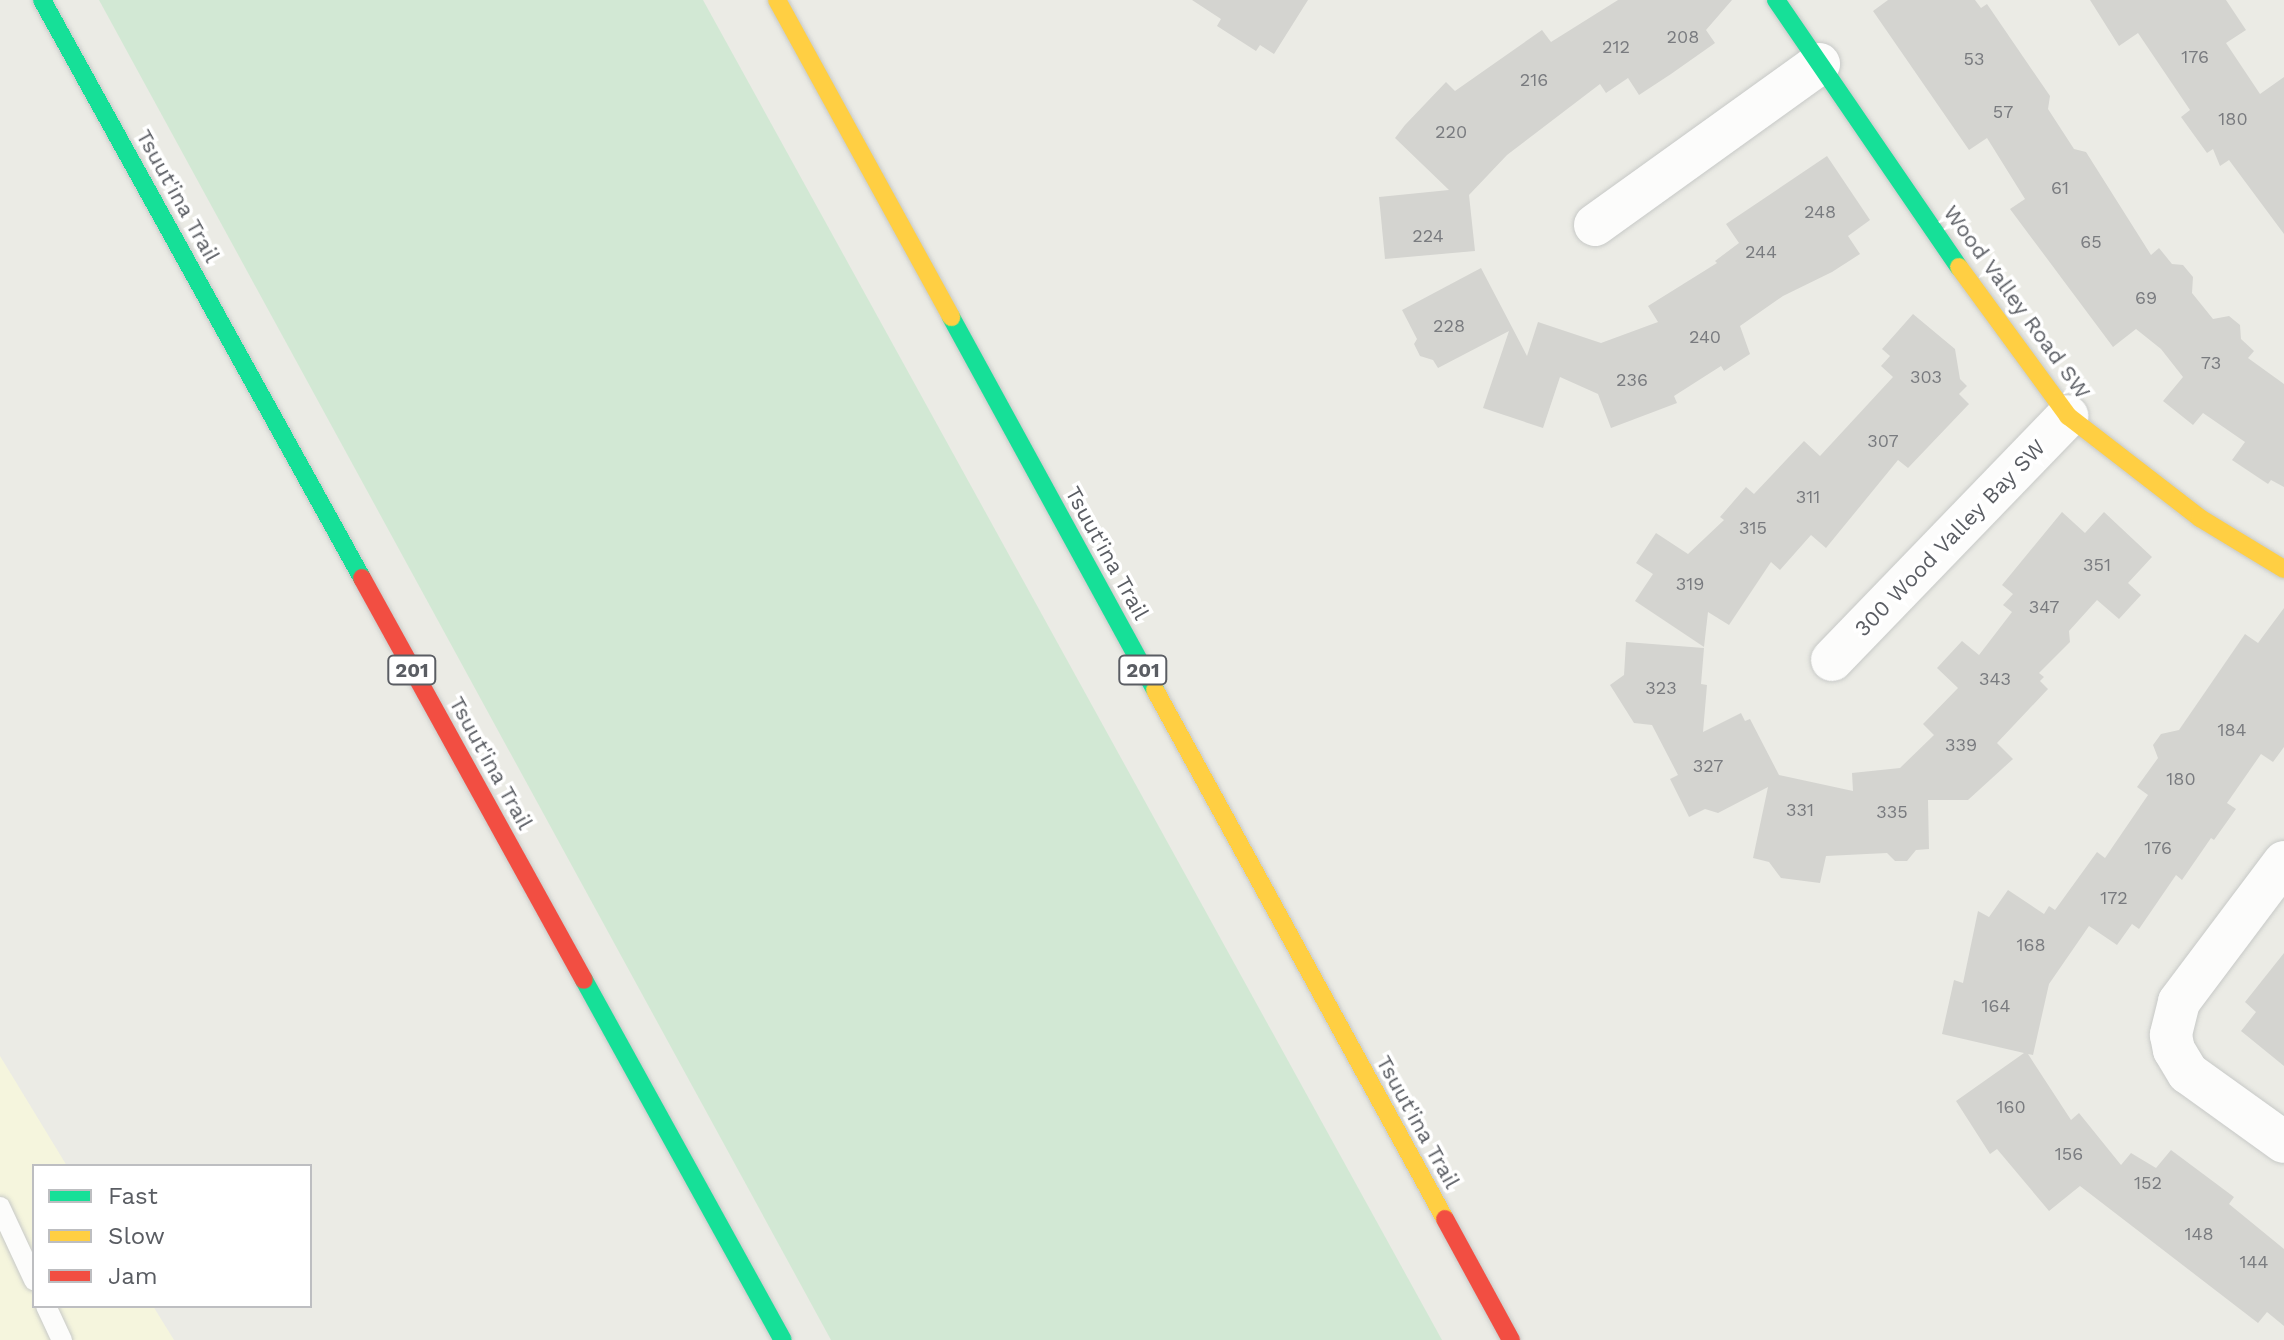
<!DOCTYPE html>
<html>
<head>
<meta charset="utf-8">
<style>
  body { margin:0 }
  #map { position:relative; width:2284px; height:1340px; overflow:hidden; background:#ebebe5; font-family:"Work Sans",sans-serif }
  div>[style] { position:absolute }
  .commercial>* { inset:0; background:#f5f5dd }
  .green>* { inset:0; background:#d2e8d4 }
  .building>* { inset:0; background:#d4d4d0 }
  .roads { filter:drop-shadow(0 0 2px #c7c9c7) drop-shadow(0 0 2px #c7c9c7) }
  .lane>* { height:20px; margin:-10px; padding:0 10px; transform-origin:10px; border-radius:10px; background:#fcfcfb }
  .street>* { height:42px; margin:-21px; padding:0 21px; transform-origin:21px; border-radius:21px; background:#fcfcfb }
  .fast>* { height:18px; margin:-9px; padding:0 9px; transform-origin:9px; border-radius:9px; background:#16e098 }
  .slow>* { height:18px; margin:-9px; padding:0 9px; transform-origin:9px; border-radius:9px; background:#ffcf43 }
  .jam>* { height:18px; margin:-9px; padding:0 9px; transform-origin:9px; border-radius:9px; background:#f24e42 }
  span { translate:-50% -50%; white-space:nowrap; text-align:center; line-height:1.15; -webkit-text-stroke:7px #fff; paint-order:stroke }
  .number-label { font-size:18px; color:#797b7f }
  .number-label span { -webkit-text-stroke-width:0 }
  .shield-label span { padding:2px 6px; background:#fff; border:2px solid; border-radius:6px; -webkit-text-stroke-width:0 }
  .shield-label { font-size:20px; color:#5a5d63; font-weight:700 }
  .street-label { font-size:22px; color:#5a5d63 }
  .legend { position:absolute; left:32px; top:1164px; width:280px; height:144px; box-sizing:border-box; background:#fff; border:2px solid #bdbec1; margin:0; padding:10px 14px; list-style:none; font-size:24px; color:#5a5d63 }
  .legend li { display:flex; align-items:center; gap:16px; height:40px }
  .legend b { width:40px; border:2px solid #bdbec1 }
</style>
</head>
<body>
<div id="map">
  <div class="commercial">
    <i style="clip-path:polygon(0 1056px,67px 1166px,34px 1166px,34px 1306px,153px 1306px,174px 1340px,0 1340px)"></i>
  </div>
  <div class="green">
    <i style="clip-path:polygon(99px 0,703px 0,1442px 1340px,831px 1340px)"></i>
  </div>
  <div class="building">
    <i style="clip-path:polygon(1192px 0,1308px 0,1274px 54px,1260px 45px,1256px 51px,1217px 26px,1221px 19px)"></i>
    <i style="clip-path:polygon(1618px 0,1732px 0,1706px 30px,1715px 43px,1671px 74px,1639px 95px,1628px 78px,1606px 93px,1600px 84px,1507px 155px,1469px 195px,1475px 251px,1385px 259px,1379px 197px,1449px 190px,1395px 138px,1405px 125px,1446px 82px,1455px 91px,1542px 30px,1551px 42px)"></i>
    <i style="clip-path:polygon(1888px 0,1975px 0,1981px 8px,1987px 4px,2050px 96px,2048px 109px,2074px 149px,2086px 152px,2151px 255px,2159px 248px,2172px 264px,2183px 265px,2193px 277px,2192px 293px,2213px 319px,2229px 316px,2240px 325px,2241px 339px,2254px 351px,2248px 358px,2284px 384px,2284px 487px,2271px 480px,2268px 484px,2232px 460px,2245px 442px,2203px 413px,2193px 425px,2163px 401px,2183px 377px,2161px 349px,2136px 329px,2113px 347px,2010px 209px,2025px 199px,1987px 138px,1969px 150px,1873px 11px)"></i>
    <i style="clip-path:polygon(2090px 0,2226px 0,2246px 30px,2226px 43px,2260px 94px,2284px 77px,2284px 234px,2229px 160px,2220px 166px,2213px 149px,2207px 153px,2181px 117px,2190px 110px,2138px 33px,2119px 46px)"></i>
    <i style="clip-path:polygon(1827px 156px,1870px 220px,1848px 236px,1860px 254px,1832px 272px,1783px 296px,1740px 326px,1750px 354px,1724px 371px,1721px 366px,1674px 396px,1677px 403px,1611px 428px,1598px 394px,1560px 377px,1543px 428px,1483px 408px,1509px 331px,1438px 368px,1433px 360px,1420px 356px,1414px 344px,1417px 339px,1402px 310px,1481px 268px,1527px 356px,1538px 322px,1601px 343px,1658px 322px,1648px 306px,1717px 263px,1715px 261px,1739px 243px,1726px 224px)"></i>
    <i style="clip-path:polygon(1913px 314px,1955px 349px,1960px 379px,1967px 386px,1959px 394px,1969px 404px,1908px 468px,1898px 460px,1826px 548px,1811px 535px,1780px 570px,1771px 562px,1729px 625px,1708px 612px,1704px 647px,1635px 601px,1653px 574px,1636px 563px,1656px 533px,1688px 554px,1724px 520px,1720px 517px,1746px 487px,1754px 494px,1804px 441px,1820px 456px,1893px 377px,1881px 366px,1890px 356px,1882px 349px)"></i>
    <i style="clip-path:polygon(2062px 512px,2085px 533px,2104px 512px,2152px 557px,2128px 583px,2141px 595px,2119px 619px,2097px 600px,2069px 631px,2070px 642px,2039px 673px,2044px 677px,2040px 681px,2048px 689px,1997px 743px,2013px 759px,1968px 800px,1928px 800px,1929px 849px,1916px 850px,1907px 861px,1895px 861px,1887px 853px,1826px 856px,1820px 883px,1781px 878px,1769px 862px,1753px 858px,1768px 787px,1718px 813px,1705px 809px,1689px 817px,1670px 779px,1678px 775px,1652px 725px,1634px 723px,1610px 685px,1624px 675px,1626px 642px,1704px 648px,1701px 684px,1707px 685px,1703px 732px,1741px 713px,1745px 721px,1750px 719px,1779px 775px,1853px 791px,1852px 773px,1900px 768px,1934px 735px,1923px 724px,1958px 688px,1937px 668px,1962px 641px,1979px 655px,2012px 612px,2003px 605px,2013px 594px,2002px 585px)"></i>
    <i style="clip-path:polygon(2284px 608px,2284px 747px,2273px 762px,2261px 754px,2227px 803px,2236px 809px,2214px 840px,2211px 838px,2182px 880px,2176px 875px,2139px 929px,2132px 924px,2117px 945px,2089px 926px,2049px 984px,2033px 1055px,2028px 1054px,2071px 1120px,2079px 1113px,2121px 1165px,2131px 1153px,2156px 1168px,2171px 1150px,2234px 1197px,2229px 1204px,2284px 1249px,2284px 1326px,2267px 1312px,2258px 1323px,2080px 1186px,2049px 1211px,1997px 1149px,1990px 1154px,1956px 1101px,2024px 1053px,1942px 1034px,1954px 980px,1963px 983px,1978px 911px,1989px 917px,2008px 890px,2044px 914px,2049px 906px,2055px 910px,2097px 852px,2105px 858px,2148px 795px,2137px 787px,2158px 758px,2153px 745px,2161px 734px,2179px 730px,2245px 634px,2258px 643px)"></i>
    <i style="clip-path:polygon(2284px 953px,2284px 1066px,2241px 1031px,2256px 1012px,2245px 1002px)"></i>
  </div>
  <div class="roads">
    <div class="lane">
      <i style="left:0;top:1207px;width:81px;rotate:65deg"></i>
      <i style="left:46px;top:1306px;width:38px;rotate:65deg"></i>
    </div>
    <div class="street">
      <i style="left:1595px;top:225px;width:276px;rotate:-35.7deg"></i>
      <i style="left:1832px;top:660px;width:339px;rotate:-46deg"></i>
      <i style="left:2284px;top:862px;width:175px;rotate:126.9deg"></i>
      <i style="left:2179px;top:1002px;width:34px;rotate:104deg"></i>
      <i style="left:2171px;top:1035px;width:15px;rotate:79deg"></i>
      <i style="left:2174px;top:1050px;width:27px;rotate:59deg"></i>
      <i style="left:2188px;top:1073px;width:118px;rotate:35.7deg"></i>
    </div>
    <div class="fast">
      <i style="left:42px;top:0;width:661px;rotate:61.03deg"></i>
      <i style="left:1776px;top:0;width:324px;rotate:55.6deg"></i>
      <i style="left:951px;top:317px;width:425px;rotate:61.3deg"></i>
      <i style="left:584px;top:980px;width:411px;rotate:61.1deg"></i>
    </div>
    <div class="slow">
      <i style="left:777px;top:0;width:362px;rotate:61.2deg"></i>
      <i style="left:1959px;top:267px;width:185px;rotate:53.8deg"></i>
      <i style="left:2068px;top:416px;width:167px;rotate:37.7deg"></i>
      <i style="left:2200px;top:518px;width:98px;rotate:31.3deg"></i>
      <i style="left:1155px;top:690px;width:603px;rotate:61.27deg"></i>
    </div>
    <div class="jam">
      <i style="left:362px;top:578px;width:459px;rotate:61.1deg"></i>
      <i style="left:1445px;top:1219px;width:138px;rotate:61.4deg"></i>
    </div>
  </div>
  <div class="number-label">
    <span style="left:1683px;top:37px">208</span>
    <span style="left:1616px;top:47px">212</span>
    <span style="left:2195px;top:57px">176</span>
    <span style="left:1974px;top:59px">53</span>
    <span style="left:1534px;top:80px">216</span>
    <span style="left:2003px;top:112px">57</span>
    <span style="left:2233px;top:119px">180</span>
    <span style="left:1451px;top:132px">220</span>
    <span style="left:2060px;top:188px">61</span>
    <span style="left:1820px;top:212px">248</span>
    <span style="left:1428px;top:236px">224</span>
    <span style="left:2091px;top:242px">65</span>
    <span style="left:1761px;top:252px">244</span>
    <span style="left:2146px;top:298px">69</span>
    <span style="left:1449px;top:326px">228</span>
    <span style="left:1705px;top:337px">240</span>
    <span style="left:2211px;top:363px">73</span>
    <span style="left:1926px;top:377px">303</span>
    <span style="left:1632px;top:380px">236</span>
    <span style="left:1883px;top:441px">307</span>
    <span style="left:1808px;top:497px">311</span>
    <span style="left:1753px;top:528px">315</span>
    <span style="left:2097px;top:565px">351</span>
    <span style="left:1690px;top:584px">319</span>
    <span style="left:2044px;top:607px">347</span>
    <span style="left:1995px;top:679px">343</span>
    <span style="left:1661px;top:688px">323</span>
    <span style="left:2232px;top:730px">184</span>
    <span style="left:1961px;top:745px">339</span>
    <span style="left:1708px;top:766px">327</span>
    <span style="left:2181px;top:779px">180</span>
    <span style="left:1800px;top:810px">331</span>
    <span style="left:1892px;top:812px">335</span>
    <span style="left:2158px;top:848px">176</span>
    <span style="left:2114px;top:898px">172</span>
    <span style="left:2031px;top:945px">168</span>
    <span style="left:1996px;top:1006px">164</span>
    <span style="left:2011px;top:1107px">160</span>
    <span style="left:2069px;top:1154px">156</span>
    <span style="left:2148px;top:1183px">152</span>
    <span style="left:2199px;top:1234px">148</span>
    <span style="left:2254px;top:1262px">144</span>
  </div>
  <div class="shield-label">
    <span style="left:412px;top:670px">201</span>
    <span style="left:1143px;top:670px">201</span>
  </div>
  <div class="street-label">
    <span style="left:178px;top:196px;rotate:61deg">Tsuut'ina Trail</span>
    <span style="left:2017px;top:302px;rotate:54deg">Wood Valley Road SW</span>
    <span style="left:1950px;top:538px;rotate:-46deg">300 Wood Valley Bay SW</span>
    <span style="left:1107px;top:553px;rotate:61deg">Tsuut'ina Trail</span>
    <span style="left:491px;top:763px;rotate:61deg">Tsuut'ina Trail</span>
    <span style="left:1418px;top:1122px;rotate:61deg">Tsuut'ina Trail</span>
  </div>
  <ul class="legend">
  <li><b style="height:10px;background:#16e098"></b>Fast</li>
  <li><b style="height:10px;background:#ffcf43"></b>Slow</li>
  <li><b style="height:10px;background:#f24e42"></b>Jam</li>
  </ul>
</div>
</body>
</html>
